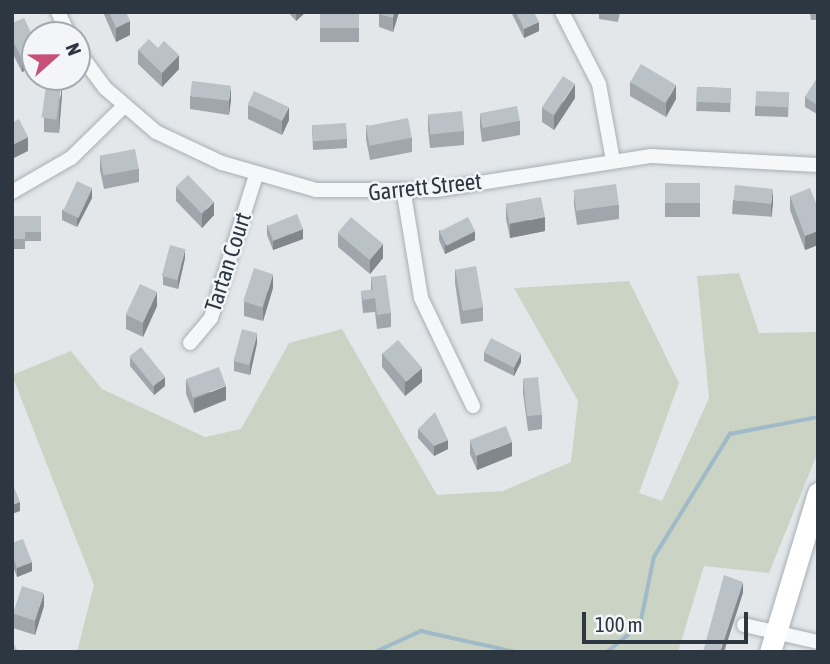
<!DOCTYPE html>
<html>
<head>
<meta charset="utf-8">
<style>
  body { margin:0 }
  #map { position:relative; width:830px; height:664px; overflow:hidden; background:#e3e7ea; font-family:"Asap Condensed",sans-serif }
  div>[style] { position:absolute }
  .green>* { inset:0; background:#cbd4c4 }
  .stream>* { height:3.5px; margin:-1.75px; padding:0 1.75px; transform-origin:1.75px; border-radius:1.75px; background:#a0bac8 }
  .roads { filter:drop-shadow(0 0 2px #a8afb4) drop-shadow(0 0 2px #a8afb4) }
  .street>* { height:14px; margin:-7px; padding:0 7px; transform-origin:7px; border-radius:7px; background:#f5f7f9 }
  .primary>* { height:21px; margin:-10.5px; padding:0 10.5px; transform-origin:10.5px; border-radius:10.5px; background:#fff }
  .wall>* { inset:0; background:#a0a6ab; transform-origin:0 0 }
  .shaded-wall>* { inset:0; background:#82878b }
  .building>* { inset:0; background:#bac1c7; transform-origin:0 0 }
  span { translate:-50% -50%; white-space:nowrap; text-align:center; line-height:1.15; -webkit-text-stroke:5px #f3f5f8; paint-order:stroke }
  .street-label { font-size:23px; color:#2c3742 }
  .frame { position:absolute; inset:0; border:14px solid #2c3742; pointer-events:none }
  .north { position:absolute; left:21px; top:21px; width:70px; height:70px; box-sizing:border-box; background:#f3f5f8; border:2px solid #a3a9af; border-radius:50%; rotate:69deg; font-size:19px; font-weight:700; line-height:28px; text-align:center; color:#2c3742 }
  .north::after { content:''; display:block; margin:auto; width:24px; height:32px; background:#c75076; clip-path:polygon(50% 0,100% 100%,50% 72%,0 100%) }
  .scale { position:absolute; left:582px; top:612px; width:166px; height:32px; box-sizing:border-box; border:4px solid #2c3742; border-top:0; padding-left:9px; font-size:21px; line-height:24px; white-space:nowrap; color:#2c3742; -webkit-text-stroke:5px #f3f5f8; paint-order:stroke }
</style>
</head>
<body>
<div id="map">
  <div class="green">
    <i style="clip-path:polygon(739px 273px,759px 333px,818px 332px,818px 452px,769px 573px,704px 566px,678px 652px,77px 652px,94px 585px,12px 375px,71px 351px,102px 389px,205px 437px,241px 429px,289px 343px,342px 329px,437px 495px,503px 491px,571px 462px,578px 401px,514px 288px,629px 281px,679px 383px,639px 493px,662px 501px,709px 398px,697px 276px)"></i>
  </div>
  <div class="stream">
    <i style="left:375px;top:652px;width:51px;rotate:-24.5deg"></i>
    <i style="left:421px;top:631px;width:97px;rotate:12.5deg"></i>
    <i style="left:607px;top:652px;width:43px;rotate:-39.3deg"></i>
    <i style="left:640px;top:625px;width:69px;rotate:-78.4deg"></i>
    <i style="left:654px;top:557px;width:145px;rotate:-58.3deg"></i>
    <i style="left:730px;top:434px;width:90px;rotate:-10.9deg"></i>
  </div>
  <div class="roads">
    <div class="street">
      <i style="left:58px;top:12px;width:25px;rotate:64deg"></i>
      <i style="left:562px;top:12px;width:81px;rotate:62.8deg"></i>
      <i style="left:599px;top:84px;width:77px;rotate:79.6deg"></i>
      <i style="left:77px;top:50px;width:47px;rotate:53.6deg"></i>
      <i style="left:105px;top:88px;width:67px;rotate:40.8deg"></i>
      <i style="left:156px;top:132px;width:73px;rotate:25.2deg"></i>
      <i style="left:222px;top:163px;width:98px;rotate:16deg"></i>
      <i style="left:316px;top:190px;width:120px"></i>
      <i style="left:436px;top:190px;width:218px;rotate:-9deg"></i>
      <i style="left:651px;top:156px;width:167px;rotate:3.1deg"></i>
      <i style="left:12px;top:192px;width:68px;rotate:-30deg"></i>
      <i style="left:71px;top:158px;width:73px;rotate:-44.4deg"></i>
      <i style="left:404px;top:194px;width:105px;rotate:80.7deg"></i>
      <i style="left:421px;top:298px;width:120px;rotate:64.3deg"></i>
      <i style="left:190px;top:343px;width:33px;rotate:-50deg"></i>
      <i style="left:211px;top:318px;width:150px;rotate:-72.5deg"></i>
      <i style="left:744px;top:625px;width:76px;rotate:12.9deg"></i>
    </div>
    <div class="primary">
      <i style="left:770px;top:652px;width:166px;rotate:-73.2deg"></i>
    </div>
  </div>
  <div class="wall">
    <i style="clip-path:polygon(103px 12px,126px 12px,130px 35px,116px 42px)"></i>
    <i style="clip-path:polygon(288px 12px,306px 12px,296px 21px)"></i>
    <i style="left:320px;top:12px;width:39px;height:30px"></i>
    <i style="clip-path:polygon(399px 12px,393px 32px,379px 27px,379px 14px)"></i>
    <i style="clip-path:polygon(511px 12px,534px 12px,539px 31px,524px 38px)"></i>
    <i style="clip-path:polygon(599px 12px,620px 12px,618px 22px,599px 19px)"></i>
    <i style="clip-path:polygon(802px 12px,818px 12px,818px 20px,811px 20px,810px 13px,802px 13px)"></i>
    <i style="clip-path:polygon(12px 23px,35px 41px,35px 66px,22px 72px,12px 52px)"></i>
    <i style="clip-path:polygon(138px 50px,179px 69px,162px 87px,138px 64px)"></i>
    <i style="clip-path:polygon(818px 77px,817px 114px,805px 107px,805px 97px)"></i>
    <i style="clip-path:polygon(630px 82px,676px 99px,666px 117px,630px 96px)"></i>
    <i style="left:697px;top:87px;width:34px;height:24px;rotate:2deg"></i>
    <i style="clip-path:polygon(789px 92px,788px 117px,755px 116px,755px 106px)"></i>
    <i style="clip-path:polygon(62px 94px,59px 133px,44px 132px,44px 118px)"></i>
    <i style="clip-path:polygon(190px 96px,231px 100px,229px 115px,190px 109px)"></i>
    <i style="clip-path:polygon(575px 98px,554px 130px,542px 122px,542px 108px)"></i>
    <i style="clip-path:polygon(248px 105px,289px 120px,282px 135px,248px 119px)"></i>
    <i style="clip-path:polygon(480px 113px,520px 121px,520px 135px,482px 142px,480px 127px)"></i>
    <i style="clip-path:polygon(428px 115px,464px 131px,464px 145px,430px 148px,428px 129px)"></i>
    <i style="clip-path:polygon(312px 125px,347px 139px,347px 148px,313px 150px)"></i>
    <i style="clip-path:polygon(366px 125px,412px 138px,412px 152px,370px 160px,366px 139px)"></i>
    <i style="clip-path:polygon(100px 156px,139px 169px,139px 182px,104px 189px,100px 170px)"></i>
    <i style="left:665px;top:183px;width:35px;height:34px"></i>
    <i style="clip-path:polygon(176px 187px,214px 215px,202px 228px,176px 201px)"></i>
    <i style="clip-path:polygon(574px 191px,619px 205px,619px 219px,577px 225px,574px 205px)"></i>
    <i style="clip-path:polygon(790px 196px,818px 208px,818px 245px,805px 250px,790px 210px)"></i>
    <i style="clip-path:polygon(92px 198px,77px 227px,62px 220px,62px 210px)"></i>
    <i style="left:733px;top:200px;width:40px;height:14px;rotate:4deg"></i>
    <i style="clip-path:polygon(506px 205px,545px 231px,510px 238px,506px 219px)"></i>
    <i style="clip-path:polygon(12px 216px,41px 216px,41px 241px,25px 241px,25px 249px,12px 249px)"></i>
    <i style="clip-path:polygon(267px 225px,303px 239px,273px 250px,267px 235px)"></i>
    <i style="clip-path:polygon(439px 230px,475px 240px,445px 254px,439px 240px)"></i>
    <i style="clip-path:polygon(338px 233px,383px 258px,370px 274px,338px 247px)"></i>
    <i style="clip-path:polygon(185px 258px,178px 289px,163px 285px,163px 276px)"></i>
    <i style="clip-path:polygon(455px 269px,483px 307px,483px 321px,461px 324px,455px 283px)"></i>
    <i style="clip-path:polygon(371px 277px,391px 313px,391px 327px,377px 329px,375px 312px,363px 313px,361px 291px,371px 290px)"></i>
    <i style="clip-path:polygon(273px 288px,263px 321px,244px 316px,244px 302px)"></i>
    <i style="clip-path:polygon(157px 306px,143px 337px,126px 329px,126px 315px)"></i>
    <i style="clip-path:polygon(257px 343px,250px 375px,234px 371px,234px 361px)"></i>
    <i style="clip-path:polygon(484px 352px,521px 362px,514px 376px,484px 361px)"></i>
    <i style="clip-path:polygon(382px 353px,422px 382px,405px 396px,382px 367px)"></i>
    <i style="clip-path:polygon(130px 357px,165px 386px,154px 395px,130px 366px)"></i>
    <i style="clip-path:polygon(523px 379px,542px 415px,542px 429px,528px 431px,523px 393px)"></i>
    <i style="clip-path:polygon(186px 380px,226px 400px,194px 413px,186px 394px)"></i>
    <i style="clip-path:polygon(418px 429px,448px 449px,434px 456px,418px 438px)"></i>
    <i style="clip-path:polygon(470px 440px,512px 456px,477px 470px,470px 454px)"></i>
    <i style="clip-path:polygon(12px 543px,32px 571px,17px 577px,12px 564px)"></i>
    <i style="clip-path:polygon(44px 606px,35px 635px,13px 628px,13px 614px)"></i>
  </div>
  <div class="shaded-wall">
    <i style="clip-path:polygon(296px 12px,306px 12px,296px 21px)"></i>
    <i style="clip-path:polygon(394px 12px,399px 12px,393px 32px,393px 18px)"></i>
    <i style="clip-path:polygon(130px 21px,130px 35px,116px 42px,116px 28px)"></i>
    <i style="clip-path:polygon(539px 22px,539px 31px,524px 38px,524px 29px)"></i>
    <i style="clip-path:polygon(35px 52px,35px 66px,22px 72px,22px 59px)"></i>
    <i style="clip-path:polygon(179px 55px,179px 69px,162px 87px,162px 73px)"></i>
    <i style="clip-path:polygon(62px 81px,62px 94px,59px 133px,59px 119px)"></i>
    <i style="clip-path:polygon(575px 84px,575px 98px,554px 130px,554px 116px)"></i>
    <i style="clip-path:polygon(676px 85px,676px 99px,666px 117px,666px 103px)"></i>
    <i style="clip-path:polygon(231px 86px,231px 100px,229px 115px,229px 101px)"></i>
    <i style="clip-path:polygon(289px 107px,289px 120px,282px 135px,282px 121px)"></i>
    <i style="clip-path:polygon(28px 137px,28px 151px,12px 159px,12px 145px)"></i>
    <i style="clip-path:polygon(92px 188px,92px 198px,77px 227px,77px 218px)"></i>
    <i style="clip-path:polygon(773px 189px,773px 203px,771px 218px,771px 204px)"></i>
    <i style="clip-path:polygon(214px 202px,214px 215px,202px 228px,202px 214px)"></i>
    <i style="clip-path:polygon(545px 217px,545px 231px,510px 238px,510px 224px)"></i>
    <i style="clip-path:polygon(303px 229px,303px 239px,273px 250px,273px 241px)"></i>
    <i style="clip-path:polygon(475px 231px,475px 240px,445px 254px,445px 245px)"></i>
    <i style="clip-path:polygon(818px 231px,818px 245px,805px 250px,805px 236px)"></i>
    <i style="clip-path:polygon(383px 244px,383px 258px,370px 274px,370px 260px)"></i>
    <i style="clip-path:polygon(185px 249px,185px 258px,178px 289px,178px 280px)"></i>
    <i style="clip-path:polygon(273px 274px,273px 288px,263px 321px,263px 308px)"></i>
    <i style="clip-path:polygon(157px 292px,157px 306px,143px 337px,143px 323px)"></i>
    <i style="clip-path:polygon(257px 333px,257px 343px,250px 375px,250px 365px)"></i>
    <i style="clip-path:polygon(521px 353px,521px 362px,514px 376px,514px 367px)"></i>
    <i style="clip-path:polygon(422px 368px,422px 382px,405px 396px,405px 382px)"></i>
    <i style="clip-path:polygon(165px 377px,165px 386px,154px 395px,154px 386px)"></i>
    <i style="clip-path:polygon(226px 386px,226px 400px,194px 413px,194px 399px)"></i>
    <i style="clip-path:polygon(448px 440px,448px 449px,434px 456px,434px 446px)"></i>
    <i style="clip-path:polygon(512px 442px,512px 456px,477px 470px,477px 456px)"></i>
    <i style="clip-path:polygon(20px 502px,20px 511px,12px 514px,12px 505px)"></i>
    <i style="clip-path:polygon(32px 562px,32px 571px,17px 577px,17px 568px)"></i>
    <i style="clip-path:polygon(743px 582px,743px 593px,724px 652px,720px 652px)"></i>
    <i style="clip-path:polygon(44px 593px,44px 606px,35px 635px,35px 621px)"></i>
  </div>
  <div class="building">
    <i style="clip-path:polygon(109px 12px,126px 12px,130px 21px,116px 28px)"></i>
    <i style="left:320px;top:12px;width:39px;height:16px"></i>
    <i style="clip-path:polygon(380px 12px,394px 12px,393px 18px,379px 14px)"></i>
    <i style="clip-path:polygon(516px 12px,534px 12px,539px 22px,524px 29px)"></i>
    <i style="clip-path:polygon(24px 18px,35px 41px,35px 52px,22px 59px,12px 39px,12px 23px)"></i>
    <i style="clip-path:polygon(149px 39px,158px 48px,164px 41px,179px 55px,162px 73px,138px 50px)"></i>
    <i style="left:641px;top:64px;width:41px;height:21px;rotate:31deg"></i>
    <i style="left:563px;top:76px;width:14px;height:38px;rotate:34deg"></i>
    <i style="clip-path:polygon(818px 77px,818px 105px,817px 105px,805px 97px)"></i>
    <i style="left:47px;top:79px;width:15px;height:39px;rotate:8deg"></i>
    <i style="left:192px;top:81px;width:39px;height:15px;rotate:7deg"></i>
    <i style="left:697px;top:87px;width:34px;height:15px;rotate:2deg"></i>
    <i style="left:254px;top:91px;width:38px;height:15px;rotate:25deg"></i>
    <i style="left:756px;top:91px;width:33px;height:15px;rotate:2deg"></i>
    <i style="left:517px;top:106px;width:15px;height:38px;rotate:79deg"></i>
    <i style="left:462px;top:111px;width:20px;height:34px;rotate:84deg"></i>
    <i style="left:408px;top:118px;width:20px;height:43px;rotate:79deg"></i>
    <i style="clip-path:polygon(19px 119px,28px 137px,12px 145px,12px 123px)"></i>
    <i style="left:346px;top:123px;width:16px;height:34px;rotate:86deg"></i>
    <i style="left:135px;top:149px;width:20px;height:36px;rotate:79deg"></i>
    <i style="left:188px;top:175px;width:37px;height:17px;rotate:46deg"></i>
    <i style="left:77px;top:181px;width:17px;height:33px;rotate:25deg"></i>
    <i style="left:665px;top:183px;width:35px;height:20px"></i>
    <i style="left:616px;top:184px;width:21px;height:43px;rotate:82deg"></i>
    <i style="left:735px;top:185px;width:38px;height:15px;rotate:6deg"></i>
    <i style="clip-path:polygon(810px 188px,818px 208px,818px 231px,805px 236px,790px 196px)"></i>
    <i style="left:541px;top:197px;width:20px;height:36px;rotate:79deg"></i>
    <i style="left:297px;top:214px;width:16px;height:32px;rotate:68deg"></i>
    <i style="clip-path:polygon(12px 216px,41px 216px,41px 232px,25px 232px,25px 239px,12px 239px)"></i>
    <i style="left:351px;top:217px;width:42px;height:21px;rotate:40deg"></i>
    <i style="left:468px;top:217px;width:16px;height:32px;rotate:63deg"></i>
    <i style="left:170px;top:245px;width:16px;height:32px;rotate:15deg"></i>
    <i style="left:476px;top:266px;width:42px;height:21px;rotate:80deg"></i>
    <i style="left:254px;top:268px;width:20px;height:35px;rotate:18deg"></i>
    <i style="clip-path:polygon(386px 275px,391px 313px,377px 315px,375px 298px,363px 300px,361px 291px,373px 290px,371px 277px)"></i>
    <i style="left:140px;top:284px;width:19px;height:34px;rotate:25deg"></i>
    <i style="left:242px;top:329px;width:16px;height:33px;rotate:15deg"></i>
    <i style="left:491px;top:338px;width:34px;height:16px;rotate:27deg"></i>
    <i style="left:398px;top:340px;width:37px;height:21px;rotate:49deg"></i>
    <i style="left:141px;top:347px;width:38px;height:15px;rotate:51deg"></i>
    <i style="left:219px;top:367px;width:20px;height:35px;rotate:70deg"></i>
    <i style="left:538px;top:377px;width:38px;height:15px;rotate:84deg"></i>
    <i style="clip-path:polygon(435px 412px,448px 440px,434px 446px,418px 429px)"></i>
    <i style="left:506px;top:426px;width:17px;height:39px;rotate:69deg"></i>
    <i style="clip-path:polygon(12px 482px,20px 502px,12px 505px)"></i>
    <i style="clip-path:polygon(23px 539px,32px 562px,17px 568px,12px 554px,12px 543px)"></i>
    <i style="clip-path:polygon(724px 575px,743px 582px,720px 652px,703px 652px)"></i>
    <i style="left:22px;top:586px;width:23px;height:29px;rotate:18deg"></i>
    <i style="clip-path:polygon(12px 640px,18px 652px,12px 652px)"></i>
  </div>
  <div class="street-label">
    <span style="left:425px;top:187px;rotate:-6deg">Garrett Street</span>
    <span style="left:228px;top:262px;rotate:-72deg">Tartan Court</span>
  </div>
  <div class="frame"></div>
  <div class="north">N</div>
  <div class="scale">100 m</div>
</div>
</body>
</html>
